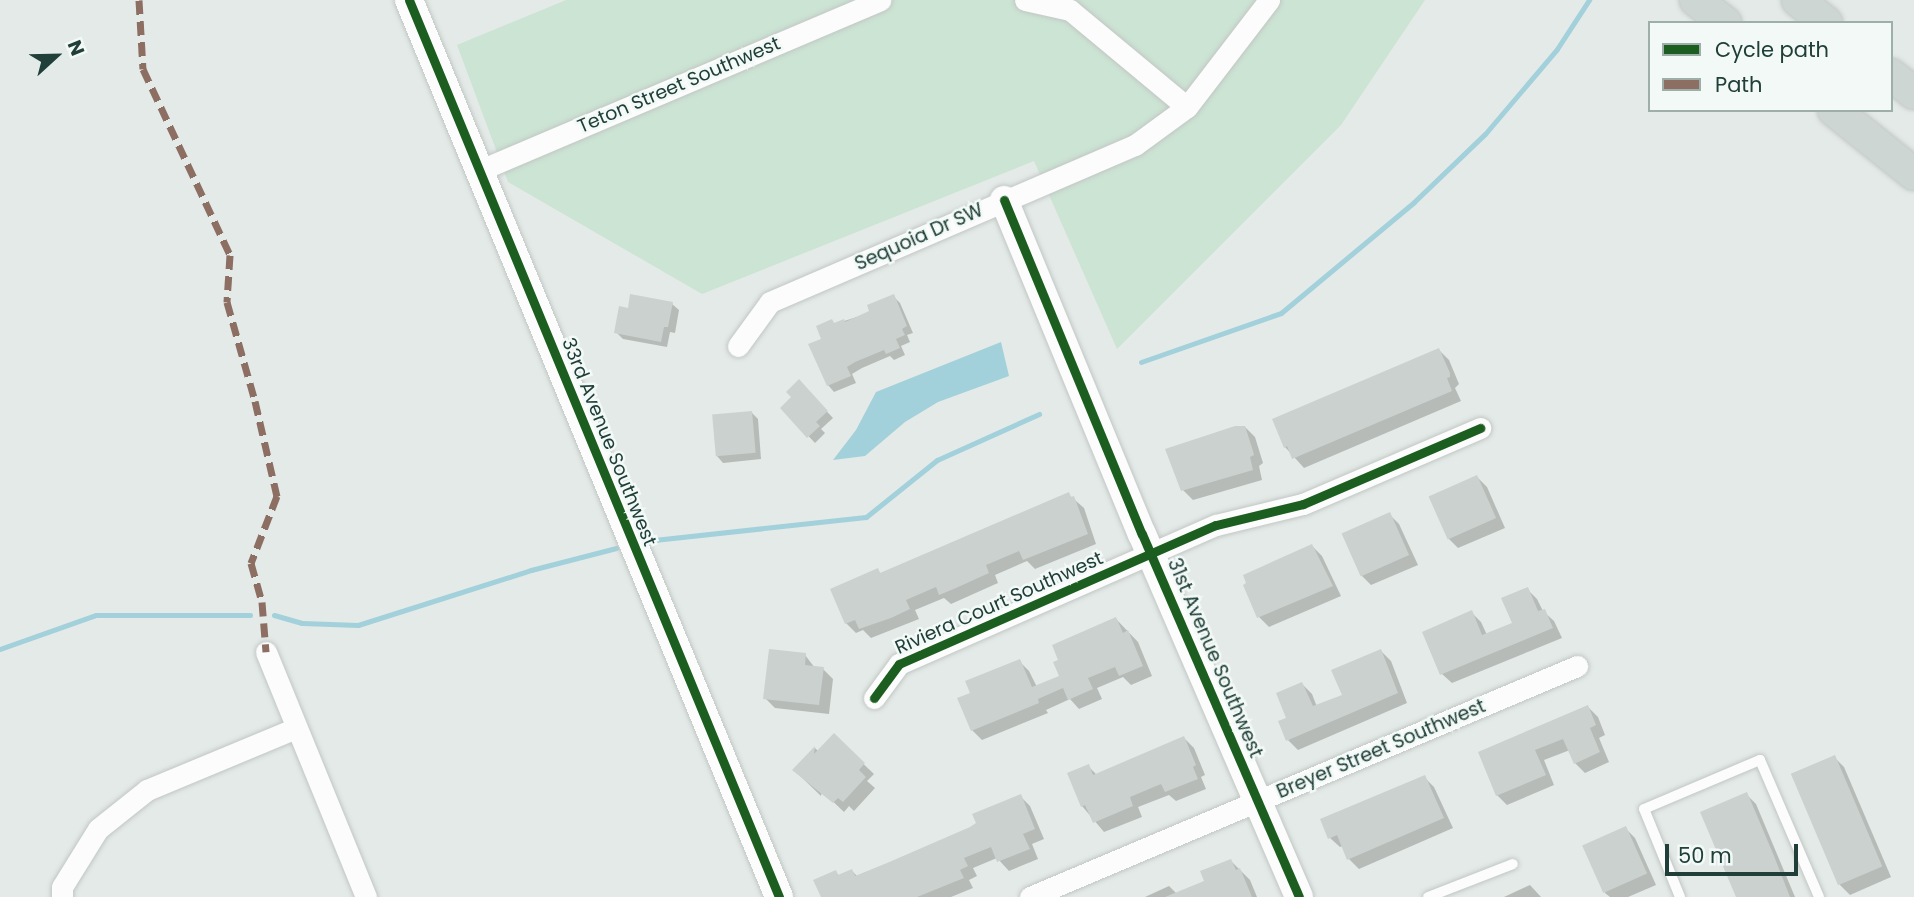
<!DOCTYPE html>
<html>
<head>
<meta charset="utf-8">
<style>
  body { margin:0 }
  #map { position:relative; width:1914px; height:897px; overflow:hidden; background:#e4eae7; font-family:Poppins,sans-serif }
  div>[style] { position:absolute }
  .green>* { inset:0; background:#cce4d4 }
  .water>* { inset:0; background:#a2d0db }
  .shadow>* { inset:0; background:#0003 }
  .stream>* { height:5px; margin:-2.5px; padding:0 2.5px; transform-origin:2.5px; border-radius:2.5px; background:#a2d0db }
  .building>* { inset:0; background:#cbd1cf; transform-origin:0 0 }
  .roads { filter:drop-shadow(0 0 2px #c1c7c4) drop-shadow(0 0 2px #c1c7c4) }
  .lane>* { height:10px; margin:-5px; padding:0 5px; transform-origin:5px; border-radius:5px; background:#fbfcfb }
  .street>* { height:21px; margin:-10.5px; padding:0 10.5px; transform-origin:10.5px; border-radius:10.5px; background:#fbfcfb }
  .secondary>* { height:28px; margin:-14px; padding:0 14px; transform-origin:14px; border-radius:14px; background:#fbfcfb }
  .primary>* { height:32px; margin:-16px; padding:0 16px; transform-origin:16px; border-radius:16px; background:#cdd6d3 }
  .quiet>* { height:7px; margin-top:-3.5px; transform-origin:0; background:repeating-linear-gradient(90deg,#8d6e63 0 14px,transparent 0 21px) }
  .cycleway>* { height:9px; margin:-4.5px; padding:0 4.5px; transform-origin:4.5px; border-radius:4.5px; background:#1b5e20 }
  span { translate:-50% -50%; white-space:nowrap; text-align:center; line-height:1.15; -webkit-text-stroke:5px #f2f9f6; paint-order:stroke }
  .street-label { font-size:19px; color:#203f38 }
  .legend { position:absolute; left:1648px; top:21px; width:245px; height:91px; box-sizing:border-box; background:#f2f9f6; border:2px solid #9eafaa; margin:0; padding:9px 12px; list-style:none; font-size:21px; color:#203f38 }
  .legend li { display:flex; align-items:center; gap:14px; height:35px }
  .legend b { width:35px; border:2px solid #9eafaa }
  .north { position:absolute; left:21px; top:21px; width:70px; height:70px; -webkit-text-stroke:5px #f2f9f6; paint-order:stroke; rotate:68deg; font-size:19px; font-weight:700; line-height:28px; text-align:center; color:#203f38 }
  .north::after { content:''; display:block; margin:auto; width:24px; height:32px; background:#203f38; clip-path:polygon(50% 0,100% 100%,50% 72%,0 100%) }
  .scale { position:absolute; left:1665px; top:844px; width:133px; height:32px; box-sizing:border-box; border:4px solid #203f38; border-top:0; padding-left:9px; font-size:21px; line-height:24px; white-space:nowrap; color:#203f38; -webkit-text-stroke:5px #f2f9f6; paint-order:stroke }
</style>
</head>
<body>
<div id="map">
  <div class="green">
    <i style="clip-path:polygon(566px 0,1425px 0,1341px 125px,1117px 349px,1034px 161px,702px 294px,508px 182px,457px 45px)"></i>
  </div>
  <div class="water">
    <i style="clip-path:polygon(1001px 342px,1009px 376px,938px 402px,905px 422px,865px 456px,833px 460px,856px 430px,876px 392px)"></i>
  </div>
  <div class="shadow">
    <i style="clip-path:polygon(893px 296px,900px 303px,913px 333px,907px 335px,910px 342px,901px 346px,905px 355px,894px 360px,890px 356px,862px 368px,852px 374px,856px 383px,834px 392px,828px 385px,823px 340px,835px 324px,872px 312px)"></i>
    <i style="clip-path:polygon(672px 304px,679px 310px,675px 333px,670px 332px,667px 347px,623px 339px,616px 332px,629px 310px)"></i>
    <i style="clip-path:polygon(1439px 350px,1449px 360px,1459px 384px,1455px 388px,1461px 401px,1304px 468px,1285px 447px)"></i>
    <i style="clip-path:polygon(799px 382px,833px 418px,821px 429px,825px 433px,815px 443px,782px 408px,793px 398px)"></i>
    <i style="clip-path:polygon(752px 413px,758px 419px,761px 459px,723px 463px,717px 456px)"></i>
    <i style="clip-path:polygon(1245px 427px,1255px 437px,1263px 463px,1259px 466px,1262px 480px,1193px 500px,1183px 490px)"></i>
    <i style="clip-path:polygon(1477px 477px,1487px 487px,1505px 528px,1458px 548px,1448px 538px)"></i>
    <i style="clip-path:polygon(1068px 494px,1084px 508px,1096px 544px,1035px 569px,1027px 561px,995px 575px,998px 583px,951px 604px,944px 598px,915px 610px,919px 619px,871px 638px,863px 630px,856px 633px,846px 623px,877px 570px,881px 574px)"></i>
    <i style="clip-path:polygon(1389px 514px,1399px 524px,1418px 565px,1371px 585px,1361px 575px)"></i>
    <i style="clip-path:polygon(1312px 546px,1322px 556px,1341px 596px,1269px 627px,1259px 617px,1245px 586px)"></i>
    <i style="clip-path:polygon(1527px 589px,1537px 599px,1543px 611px,1554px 621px,1562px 638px,1452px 683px,1442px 674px,1471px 612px,1481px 622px,1487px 635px,1514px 624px)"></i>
    <i style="clip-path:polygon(1116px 619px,1138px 642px,1152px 676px,1131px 685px,1123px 677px,1097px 688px,1102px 699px,1079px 709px,1070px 699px,1046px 710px,1048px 713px,982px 740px,972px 730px,972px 694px,1019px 661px,1029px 671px,1037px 687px,1061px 677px)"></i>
    <i style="clip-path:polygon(1381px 651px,1391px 661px,1407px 703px,1298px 750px,1288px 740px,1302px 684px,1312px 694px,1317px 707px,1344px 696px)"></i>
    <i style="clip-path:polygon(805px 655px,815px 668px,823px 669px,833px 679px,829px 714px,775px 708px,765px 698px)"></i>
    <i style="clip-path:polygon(1588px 707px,1598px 717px,1605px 735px,1599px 738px,1609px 762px,1585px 773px,1575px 763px,1570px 750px,1544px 760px,1554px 785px,1507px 805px,1497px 795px,1480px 753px)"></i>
    <i style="clip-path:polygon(834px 736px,874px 774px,867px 781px,875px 788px,854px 811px,849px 806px,844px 812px,822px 791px,821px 796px,794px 770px,815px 748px,819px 752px)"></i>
    <i style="clip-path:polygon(1184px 738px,1194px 748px,1205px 775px,1201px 777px,1206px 789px,1176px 801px,1169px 795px,1138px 807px,1142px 817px,1104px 832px,1082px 806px,1088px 766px,1097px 775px)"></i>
    <i style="clip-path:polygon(1834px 757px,1844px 767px,1891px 877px,1850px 895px,1840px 885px)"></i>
    <i style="clip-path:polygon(1424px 777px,1434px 787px,1453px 828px,1359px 869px,1349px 859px,1343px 846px,1340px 847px,1330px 838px)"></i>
    <i style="clip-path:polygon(1746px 794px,1756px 804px,1795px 897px,1738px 897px)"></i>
    <i style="clip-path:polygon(1020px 796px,1030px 806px,1044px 839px,1032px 844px,1038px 859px,1009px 871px,997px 858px,973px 868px,977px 876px,969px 880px,973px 888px,951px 897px,822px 897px,835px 872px,840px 876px,852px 871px,858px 877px,971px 828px)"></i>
    <i style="clip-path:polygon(1625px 828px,1635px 838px,1656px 885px,1628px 897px,1610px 897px,1605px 893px)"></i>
    <i style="clip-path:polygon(1231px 861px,1250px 880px,1257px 897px,1145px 897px,1169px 886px,1177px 894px,1206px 882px)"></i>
    <i style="clip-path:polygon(1530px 885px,1541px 897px,1504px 897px)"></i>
  </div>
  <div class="stream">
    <i style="left:1141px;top:362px;width:148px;rotate:-19.3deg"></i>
    <i style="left:1281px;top:313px;width:173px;rotate:-39.8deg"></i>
    <i style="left:1414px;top:202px;width:98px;rotate:-43.8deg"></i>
    <i style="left:1485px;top:134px;width:111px;rotate:-49.7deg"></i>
    <i style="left:1557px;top:49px;width:59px;rotate:-56.9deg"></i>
    <i style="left:645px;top:541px;width:222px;rotate:-6.2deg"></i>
    <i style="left:866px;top:517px;width:91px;rotate:-38.8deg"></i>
    <i style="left:937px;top:460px;width:112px;rotate:-24.3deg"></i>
    <i style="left:274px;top:615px;width:29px;rotate:16deg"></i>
    <i style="left:302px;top:623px;width:56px;rotate:2deg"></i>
    <i style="left:358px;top:625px;width:182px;rotate:-17.6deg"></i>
    <i style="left:531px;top:570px;width:88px;rotate:-14.5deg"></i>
    <i style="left:0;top:649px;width:102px;rotate:-19.5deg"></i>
    <i style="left:96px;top:615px;width:154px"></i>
  </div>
  <div class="building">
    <i style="clip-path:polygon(630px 294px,673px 302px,668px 327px,664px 327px,661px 342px,614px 333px,619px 306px,628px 308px)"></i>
    <i style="clip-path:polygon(894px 294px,907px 326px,902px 329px,905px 335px,896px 339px,900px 348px,886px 354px,884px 350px,855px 362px,847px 367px,851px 376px,827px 386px,808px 344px,821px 339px,816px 326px,832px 319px,834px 323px,844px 319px,845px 322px,869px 311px,867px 305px)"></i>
    <i style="clip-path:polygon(1439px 348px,1450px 373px,1450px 377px,1447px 378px,1452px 391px,1292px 459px,1287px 446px,1284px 448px,1272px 419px)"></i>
    <i style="clip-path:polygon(799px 379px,828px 411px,816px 422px,820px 426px,807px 438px,780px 408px,791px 397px,786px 392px)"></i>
    <i style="left:752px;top:411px;width:42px;height:40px;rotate:85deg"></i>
    <i style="clip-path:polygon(1235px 426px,1245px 426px,1253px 451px,1254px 455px,1250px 457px,1253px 470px,1181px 491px,1165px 449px)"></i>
    <i style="left:1477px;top:475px;width:47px;height:53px;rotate:66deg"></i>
    <i style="clip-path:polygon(1069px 492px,1071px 497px,1074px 496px,1088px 534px,1023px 560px,1019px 551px,986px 565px,989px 573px,956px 588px,939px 595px,936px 587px,906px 600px,910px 609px,891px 618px,859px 629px,855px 620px,845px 624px,830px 589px,878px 568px,880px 573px)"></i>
    <i style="left:1390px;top:512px;width:47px;height:53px;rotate:66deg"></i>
    <i style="clip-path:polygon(1312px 544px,1333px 586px,1257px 618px,1243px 585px,1246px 583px,1243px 575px)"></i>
    <i style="clip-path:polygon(1528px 587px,1538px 611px,1545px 609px,1553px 628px,1440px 675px,1422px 632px,1472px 610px,1482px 635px,1512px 623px,1501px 598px)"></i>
    <i style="clip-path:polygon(1116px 617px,1123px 633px,1128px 630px,1143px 666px,1119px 676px,1115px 667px,1088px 678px,1093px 689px,1068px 700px,1063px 688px,1038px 699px,1039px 703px,971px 731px,957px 698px,970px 693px,965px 681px,1020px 659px,1032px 687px,1059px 676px,1053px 662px,1058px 660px,1052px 645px)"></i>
    <i style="clip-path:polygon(769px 649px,806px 653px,805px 665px,824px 667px,819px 705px,763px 699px)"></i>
    <i style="clip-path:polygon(1381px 649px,1398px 693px,1286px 741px,1278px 721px,1286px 718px,1276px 693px,1302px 682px,1313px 706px,1342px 695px,1331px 670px)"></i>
    <i style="clip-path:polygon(1588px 705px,1596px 725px,1590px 728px,1600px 752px,1574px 764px,1563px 739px,1535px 750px,1546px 775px,1496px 796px,1478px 752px)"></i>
    <i style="clip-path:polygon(834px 733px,865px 763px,859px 770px,866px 777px,843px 802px,838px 798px,833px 803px,792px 770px,815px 746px,814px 754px)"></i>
    <i style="clip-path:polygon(1184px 736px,1196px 765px,1193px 767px,1198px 779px,1165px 792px,1161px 784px,1130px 797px,1133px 806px,1093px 823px,1085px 805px,1081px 807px,1067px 773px,1089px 764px,1093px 775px)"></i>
    <i style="left:1835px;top:755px;width:121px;height:48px;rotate:67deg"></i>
    <i style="clip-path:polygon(1425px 775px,1444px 818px,1347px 860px,1337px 835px,1328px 839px,1320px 819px)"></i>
    <i style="clip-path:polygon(1747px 792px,1774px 856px,1790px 897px,1736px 897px,1700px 812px)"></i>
    <i style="clip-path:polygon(1021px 794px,1035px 829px,1023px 834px,1030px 849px,997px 862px,991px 847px,964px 858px,968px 866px,960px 870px,964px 878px,917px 897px,821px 897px,813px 880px,836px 870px,838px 875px,852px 869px,855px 876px,887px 863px,970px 827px,976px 823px,972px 814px)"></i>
    <i style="left:1626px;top:826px;width:52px;height:48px;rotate:66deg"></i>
    <i style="clip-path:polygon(1231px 859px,1236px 870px,1240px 868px,1252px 897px,1165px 897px,1204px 881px,1200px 871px)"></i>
  </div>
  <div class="roads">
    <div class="lane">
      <i style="left:1428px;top:897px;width:91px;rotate:-21.2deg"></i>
      <i style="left:1680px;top:897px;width:95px;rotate:-112.2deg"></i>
      <i style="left:1644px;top:809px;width:126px;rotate:-22.9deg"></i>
      <i style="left:1760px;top:760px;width:149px;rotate:66.7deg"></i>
    </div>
    <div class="street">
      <i style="left:1025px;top:0;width:46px;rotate:12.5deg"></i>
      <i style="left:1070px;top:10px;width:152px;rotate:39.7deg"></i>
      <i style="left:478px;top:171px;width:437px;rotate:-23deg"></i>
      <i style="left:738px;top:346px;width:54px;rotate:-54deg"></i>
      <i style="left:770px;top:302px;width:397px;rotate:-23.3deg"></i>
      <i style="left:1135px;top:145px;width:64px;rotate:-36.2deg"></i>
      <i style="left:1187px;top:107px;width:135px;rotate:-52.5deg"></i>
      <i style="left:266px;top:652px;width:265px;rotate:67.8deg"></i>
      <i style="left:874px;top:698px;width:42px;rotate:-53.7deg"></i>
      <i style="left:899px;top:664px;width:346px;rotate:-23.7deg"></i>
      <i style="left:1216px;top:525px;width:89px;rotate:-13.6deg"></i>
      <i style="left:1303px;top:504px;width:193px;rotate:-23.2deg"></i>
      <i style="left:62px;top:897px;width:10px;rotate:-90deg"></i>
      <i style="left:62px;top:887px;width:68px;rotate:-58.2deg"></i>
      <i style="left:98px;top:829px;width:63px;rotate:-38.5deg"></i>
      <i style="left:147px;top:790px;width:161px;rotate:-22.6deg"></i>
      <i style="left:1030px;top:897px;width:594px;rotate:-22.89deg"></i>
    </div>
    <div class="secondary">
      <i style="left:409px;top:0;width:970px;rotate:67.58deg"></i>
      <i style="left:1004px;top:200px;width:361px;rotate:67.6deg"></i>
      <i style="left:1142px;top:534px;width:395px;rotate:66.6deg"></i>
    </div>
    <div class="primary">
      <i style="left:1696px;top:0;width:37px;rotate:38deg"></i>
      <i style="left:1798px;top:0;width:36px;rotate:39deg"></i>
      <i style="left:1891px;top:75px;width:29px;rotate:38deg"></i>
      <i style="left:1834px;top:110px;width:102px;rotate:38.7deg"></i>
    </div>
  </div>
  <div class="quiet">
    <i style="left:139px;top:0;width:69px;rotate:86.7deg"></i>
    <i style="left:143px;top:69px;width:205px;rotate:64.9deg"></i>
    <i style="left:230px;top:255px;width:47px;rotate:93.7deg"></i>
    <i style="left:227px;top:302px;width:103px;rotate:74.2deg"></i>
    <i style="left:255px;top:401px;width:98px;rotate:77deg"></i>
    <i style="left:277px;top:496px;width:72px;rotate:111.2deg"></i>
    <i style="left:251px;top:563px;width:41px;rotate:74.2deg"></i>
    <i style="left:262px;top:602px;width:50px;rotate:85.4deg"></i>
  </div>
  <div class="cycleway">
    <i style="left:409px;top:0;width:970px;rotate:67.58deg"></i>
    <i style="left:1004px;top:200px;width:361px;rotate:67.6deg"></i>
    <i style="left:1142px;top:534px;width:395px;rotate:66.6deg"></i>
    <i style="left:874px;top:698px;width:42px;rotate:-53.7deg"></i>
    <i style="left:899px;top:664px;width:346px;rotate:-23.7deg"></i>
    <i style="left:1216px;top:525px;width:89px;rotate:-13.6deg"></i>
    <i style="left:1303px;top:504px;width:193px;rotate:-23.2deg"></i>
  </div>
  <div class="street-label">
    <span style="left:679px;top:85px;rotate:-23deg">Teton Street Southwest</span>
    <span style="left:919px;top:237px;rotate:-24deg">Sequoia Dr SW</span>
    <span style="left:609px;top:442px;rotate:68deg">33rd Avenue Southwest</span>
    <span style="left:999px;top:603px;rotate:-24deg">Riviera Court Southwest</span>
    <span style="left:1215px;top:658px;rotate:67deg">31st Avenue Southwest</span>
    <span style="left:1381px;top:749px;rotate:-23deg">Breyer Street Southwest</span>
  </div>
  <ul class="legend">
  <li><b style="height:9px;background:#1b5e20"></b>Cycle path</li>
  <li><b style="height:9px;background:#8d6e63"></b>Path</li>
  </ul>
  <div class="north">N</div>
  <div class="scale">50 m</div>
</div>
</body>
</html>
